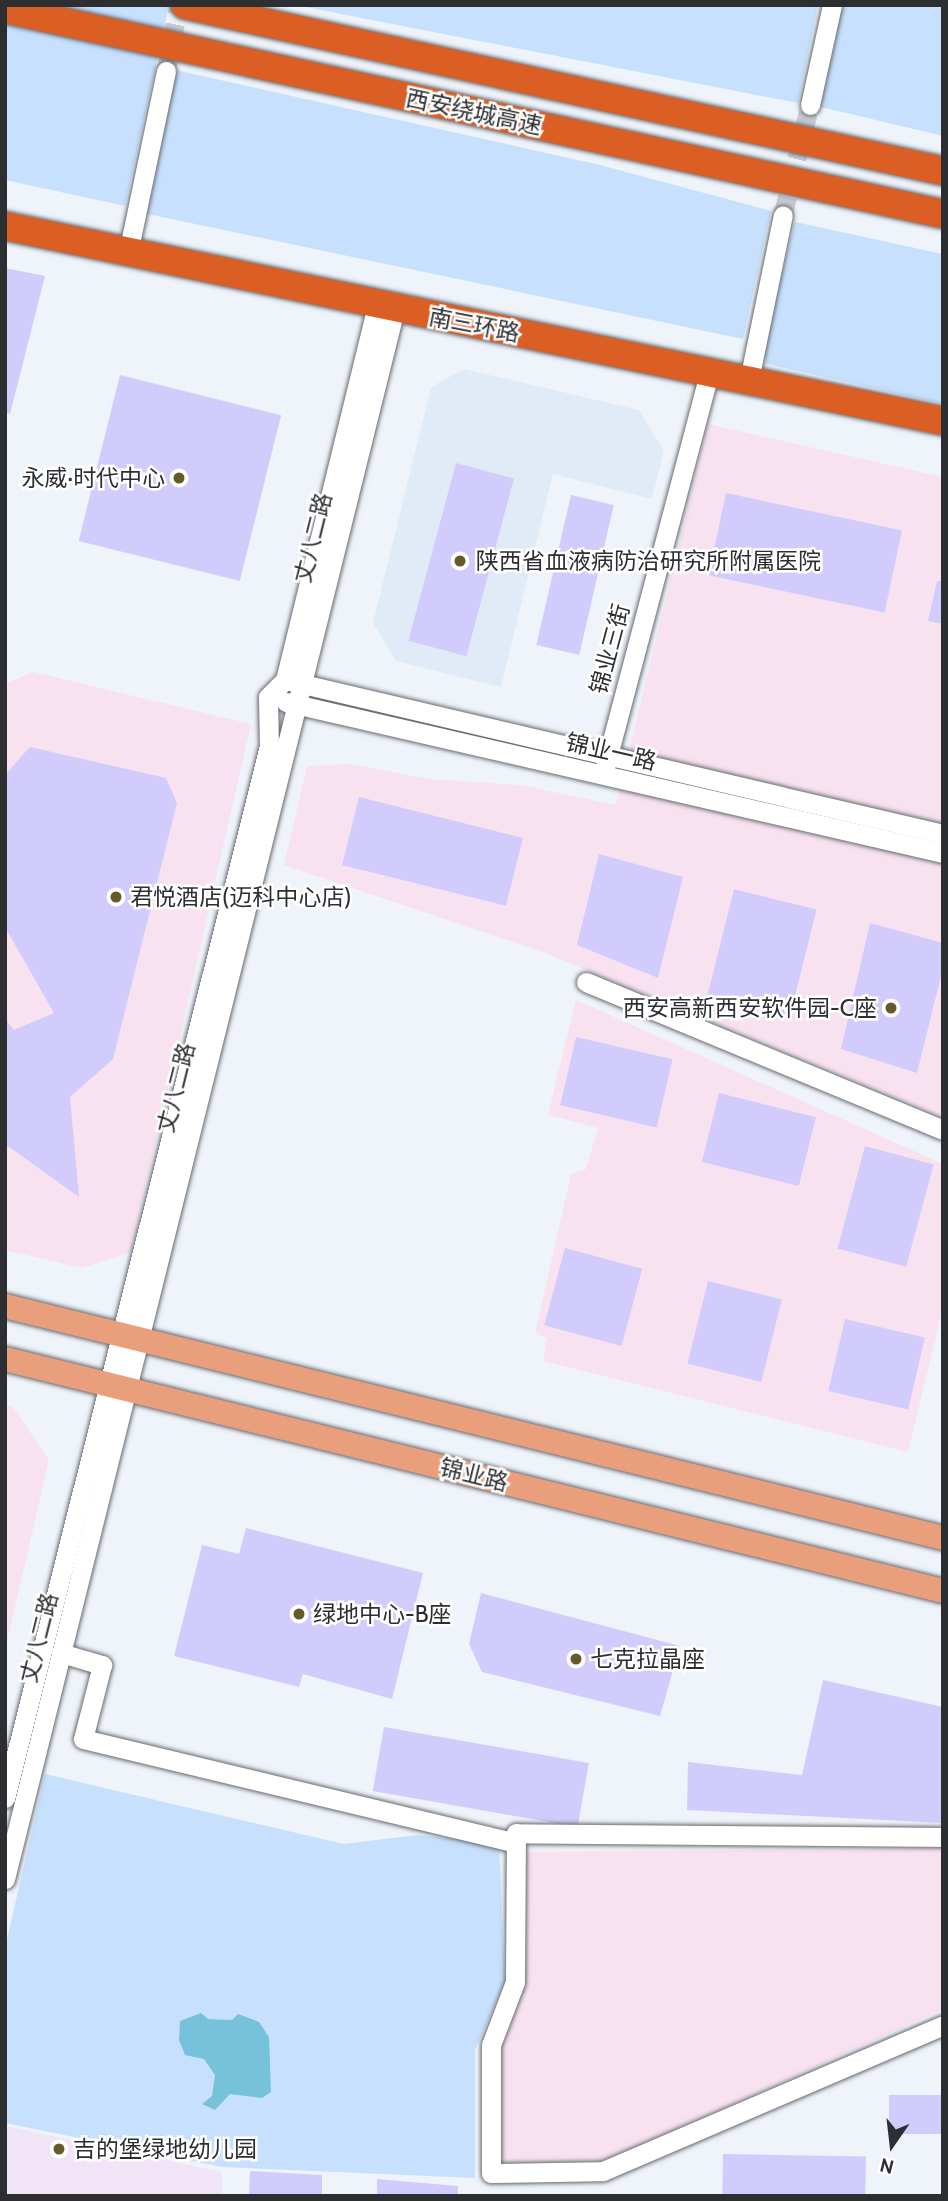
<!DOCTYPE html>
<html>
<head>
<meta charset="utf-8">
<style>
  body { margin:0 }
  #map { position:relative; width:948px; height:2201px; overflow:hidden; background:#eff4fa; font-family:Cabin,"Noto Sans SC",sans-serif }
  div>[style] { position:absolute }
  .commercial>* { inset:0; background:#f8e2ef }
  .built>* { inset:0; background:#e1ebf8 }
  .education>* { inset:0; background:#f1e4f7 }
  .green>* { inset:0; background:#c7e0fe }
  .water>* { inset:0; background:#77c2db }
  .building>* { inset:0; background:#d1ccfc; transform-origin:0 0 }
  .minor-tunnel>* { height:19px; margin-top:-9.5px; transform-origin:0; background:repeating-linear-gradient(90deg,#c8ccd2 0 19px,transparent 0 29px) }
  .roads { filter:drop-shadow(0 0 2px #676b71) drop-shadow(0 0 2px #676b71) }
  .minor>* { height:19px; margin:-9.5px; padding:0 9.5px; transform-origin:9.5px; border-radius:9.5px; background:#fff }
  .major>* { height:24px; margin:-12px; padding:0 12px; transform-origin:12px; border-radius:12px; background:#e99f7c }
  .highway>* { height:28px; margin:-14px; padding:0 14px; transform-origin:14px; border-radius:14px; background:#db5f24 }
  .dots>* { width:19px; height:19px; translate:-50% -50%; box-sizing:border-box; border:4px solid #fff; border-radius:50% }
  span { translate:-50% -50%; white-space:nowrap; text-align:center; line-height:1.15; -webkit-text-stroke:5px #fff; paint-order:stroke }
  .street-label { font-size:23px; color:#2d2e31 }
  .poi-label { font-size:23px; color:#2d2e31 }
  .right { translate:-100% -50%; text-align:right }
  .left { translate:0 -50%; text-align:left }
  .frame { position:absolute; inset:0; border:7px solid #2d2e31; pointer-events:none }
  .north { position:absolute; left:857px; top:2110px; width:70px; height:70px; -webkit-text-stroke:5px #fff; paint-order:stroke; rotate:194deg; font-size:19px; font-weight:700; line-height:28px; text-align:center; color:#2d2e31 }
  .north::after { content:''; display:block; margin:auto; width:24px; height:32px; background:#2d2e31; clip-path:polygon(50% 0,100% 100%,50% 72%,0 100%) }
</style>
</head>
<body>
<div id="map">
  <div class="commercial">
    <i style="clip-path:polygon(708px 424px,943px 477px,943px 1117px,543px 952px,284px 865px,307px 766px,351px 764px,429px 779px,521px 785px,616px 805px)"></i>
    <i style="clip-path:polygon(33px 672px,251px 724px,131px 1252px,82px 1268px,5px 1250px,5px 684px)"></i>
    <i style="clip-path:polygon(576px 1000px,943px 1164px,943px 1308px,908px 1452px,543px 1361px,547px 1338px,535px 1334px,571px 1174px,586px 1169px,598px 1128px,548px 1115px)"></i>
    <i style="clip-path:polygon(5px 1405px,13px 1407px,49px 1460px,5px 1650px)"></i>
    <i style="clip-path:polygon(943px 1848px,943px 2009px,595px 2166px,497px 2167px,496px 2046px,522px 1988px,522px 1852px)"></i>
  </div>
  <div class="built">
    <i style="clip-path:polygon(464px 369px,639px 410px,664px 451px,652px 499px,553px 474px,501px 687px,396px 661px,373px 623px,431px 387px)"></i>
  </div>
  <div class="education">
    <i style="clip-path:polygon(5px 2126px,222px 2172px,222px 2196px,5px 2196px)"></i>
  </div>
  <div class="green">
    <i style="clip-path:polygon(5px 5px,169px 5px,125px 206px,5px 180px)"></i>
    <i style="clip-path:polygon(295px 5px,818px 5px,798px 103px)"></i>
    <i style="clip-path:polygon(840px 5px,943px 5px,943px 136px,817px 106px)"></i>
    <i style="clip-path:polygon(176px 70px,600px 165px,771px 211px,743px 339px,143px 213px)"></i>
    <i style="clip-path:polygon(795px 222px,943px 254px,943px 404px,767px 364px,763px 349px)"></i>
    <i style="clip-path:polygon(45px 1774px,344px 1844px,417px 1835px,499px 1843px,505px 1981px,475px 2050px,475px 2178px,222px 2167px,5px 2123px,5px 1948px)"></i>
  </div>
  <div class="water">
    <i style="clip-path:polygon(201px 2013px,208px 2019px,232px 2020px,238px 2014px,259px 2022px,269px 2037px,271px 2092px,262px 2098px,230px 2094px,215px 2110px,202px 2104px,212px 2096px,215px 2075px,204px 2059px,185px 2055px,179px 2040px,180px 2021px)"></i>
  </div>
  <div class="building">
    <i style="clip-path:polygon(5px 268px,45px 276px,10px 414px,5px 413px)"></i>
    <i style="left:120px;top:375px;width:166px;height:171px;rotate:14deg"></i>
    <i style="left:456px;top:463px;width:60px;height:184px;rotate:15deg"></i>
    <i style="left:726px;top:493px;width:180px;height:84px;rotate:12deg"></i>
    <i style="left:571px;top:495px;width:44px;height:154px;rotate:13deg"></i>
    <i style="clip-path:polygon(937px 581px,943px 581px,943px 624px,928px 621px)"></i>
    <i style="clip-path:polygon(30px 747px,166px 778px,177px 803px,113px 1059px,70px 1097px,79px 1197px,5px 1144px,5px 1019px,14px 1030px,54px 1013px,5px 927px,5px 775px)"></i>
    <i style="left:359px;top:797px;width:169px;height:70px;rotate:14deg"></i>
    <i style="clip-path:polygon(599px 854px,683px 877px,658px 978px,577px 945px)"></i>
    <i style="left:734px;top:889px;width:85px;height:109px;rotate:14deg"></i>
    <i style="clip-path:polygon(870px 923px,943px 943px,943px 968px,917px 1073px,841px 1049px)"></i>
    <i style="left:576px;top:1037px;width:99px;height:70px;rotate:13deg"></i>
    <i style="left:719px;top:1093px;width:100px;height:71px;rotate:14deg"></i>
    <i style="left:865px;top:1146px;width:71px;height:106px;rotate:15deg"></i>
    <i style="left:565px;top:1248px;width:80px;height:80px;rotate:15deg"></i>
    <i style="left:708px;top:1281px;width:76px;height:85px;rotate:14deg"></i>
    <i style="left:845px;top:1319px;width:82px;height:74px;rotate:13deg"></i>
    <i style="clip-path:polygon(246px 1528px,423px 1573px,392px 1699px,303px 1674px,299px 1687px,174px 1656px,202px 1545px,239px 1554px)"></i>
    <i style="clip-path:polygon(481px 1593px,680px 1646px,660px 1716px,482px 1672px,469px 1644px)"></i>
    <i style="clip-path:polygon(823px 1680px,943px 1707px,943px 1823px,687px 1810px,688px 1762px,802px 1775px)"></i>
    <i style="left:384px;top:1727px;width:208px;height:65px;rotate:10deg"></i>
    <i style="left:943px;top:2095px;width:39px;height:54px;rotate:90deg"></i>
    <i style="left:723px;top:2154px;width:143px;height:41px;rotate:1deg"></i>
    <i style="clip-path:polygon(250px 2171px,322px 2175px,322px 2196px,249px 2196px)"></i>
    <i style="clip-path:polygon(377px 2179px,458px 2186px,458px 2196px,377px 2196px)"></i>
  </div>
  <div class="minor-tunnel">
    <i style="left:166px;top:71px;width:67px;rotate:-78.9deg"></i>
    <i style="left:783px;top:215px;width:113px;rotate:-76.2deg"></i>
  </div>
  <div class="roads">
    <div class="minor">
      <i style="left:810px;top:105px;width:102px;rotate:-77.6deg"></i>
      <i style="left:128px;top:253px;width:186px;rotate:-78.2deg"></i>
      <i style="left:749px;top:380px;width:168px;rotate:-78.4deg"></i>
      <i style="left:290px;top:681px;width:671px;rotate:13.19deg"></i>
      <i style="left:286px;top:702px;width:674px;rotate:12.94deg"></i>
      <i style="left:605px;top:767px;width:408px;rotate:-75.2deg"></i>
      <i style="left:586px;top:982px;width:386px;rotate:22.5deg"></i>
      <i style="left:61px;top:1653px;width:43px;rotate:16.3deg"></i>
      <i style="left:102px;top:1665px;width:76px;rotate:104.4deg"></i>
      <i style="left:83px;top:1739px;width:445px;rotate:13.5deg"></i>
      <i style="left:5px;top:1798px;width:1085px;rotate:-75.91deg"></i>
      <i style="left:269px;top:746px;width:49px;rotate:-91.2deg"></i>
      <i style="left:268px;top:697px;width:24px;rotate:-45deg"></i>
      <i style="left:285px;top:680px;width:385px;rotate:-76.2deg"></i>
      <i style="left:943px;top:1837px;width:427px;rotate:-179.5deg"></i>
      <i style="left:516px;top:1833px;width:149px;rotate:90.4deg"></i>
      <i style="left:515px;top:1982px;width:67px;rotate:110.9deg"></i>
      <i style="left:491px;top:2045px;width:128px;rotate:90deg"></i>
      <i style="left:491px;top:2173px;width:112px;rotate:-1deg"></i>
      <i style="left:603px;top:2171px;width:370px;rotate:-23.2deg"></i>
      <i style="left:5px;top:1879px;width:1618px;rotate:-76.05deg"></i>
    </div>
    <div class="major">
      <i style="left:5px;top:1306px;width:966px;rotate:13.89deg"></i>
      <i style="left:5px;top:1359px;width:966px;rotate:13.89deg"></i>
    </div>
    <div class="highway">
      <i style="left:185px;top:5px;width:776px;rotate:12.35deg"></i>
      <i style="left:5px;top:9px;width:960px;rotate:12.33deg"></i>
      <i style="left:5px;top:226px;width:958px;rotate:11.74deg"></i>
    </div>
  </div>
  <div class="dots">
    <i style="left:179px;top:478px;background:#655b28"></i>
    <i style="left:460px;top:561px;background:#655b28"></i>
    <i style="left:116px;top:897px;background:#655b28"></i>
    <i style="left:891px;top:1008px;background:#655b28"></i>
    <i style="left:299px;top:1614px;background:#655b28"></i>
    <i style="left:576px;top:1659px;background:#655b28"></i>
    <i style="left:59px;top:2149px;background:#655b28"></i>
  </div>
  <div class="street-label">
    <span style="left:474px;top:112px;rotate:12deg">西安绕城高速</span>
    <span style="left:474px;top:325px;rotate:11deg">南三环路</span>
    <span style="left:313px;top:538px;rotate:-76deg">丈八二路</span>
    <span style="left:610px;top:649px;rotate:-75deg">锦业三街</span>
    <span style="left:611px;top:752px;rotate:13deg">锦业一路</span>
    <span style="left:176px;top:1088px;rotate:-76deg">丈八二路</span>
    <span style="left:474px;top:1475px;rotate:14deg">锦业路</span>
    <span style="left:39px;top:1638px;rotate:-76deg">丈八二路</span>
  </div>
  <div class="poi-label">
    <span class="right" style="left:165px;top:478px">永威·时代中心</span>
    <span class="left" style="left:476px;top:561px">陕西省血液病防治研究所附属医院</span>
    <span class="left" style="left:130px;top:897px">君悦酒店(迈科中心店)</span>
    <span class="right" style="left:877px;top:1008px">西安高新西安软件园-C座</span>
    <span class="left" style="left:313px;top:1614px">绿地中心-B座</span>
    <span class="left" style="left:590px;top:1659px">七克拉晶座</span>
    <span class="left" style="left:73px;top:2149px">吉的堡绿地幼儿园</span>
  </div>
  <div class="frame"></div>
  <div class="north">N</div>
</div>
</body>
</html>
